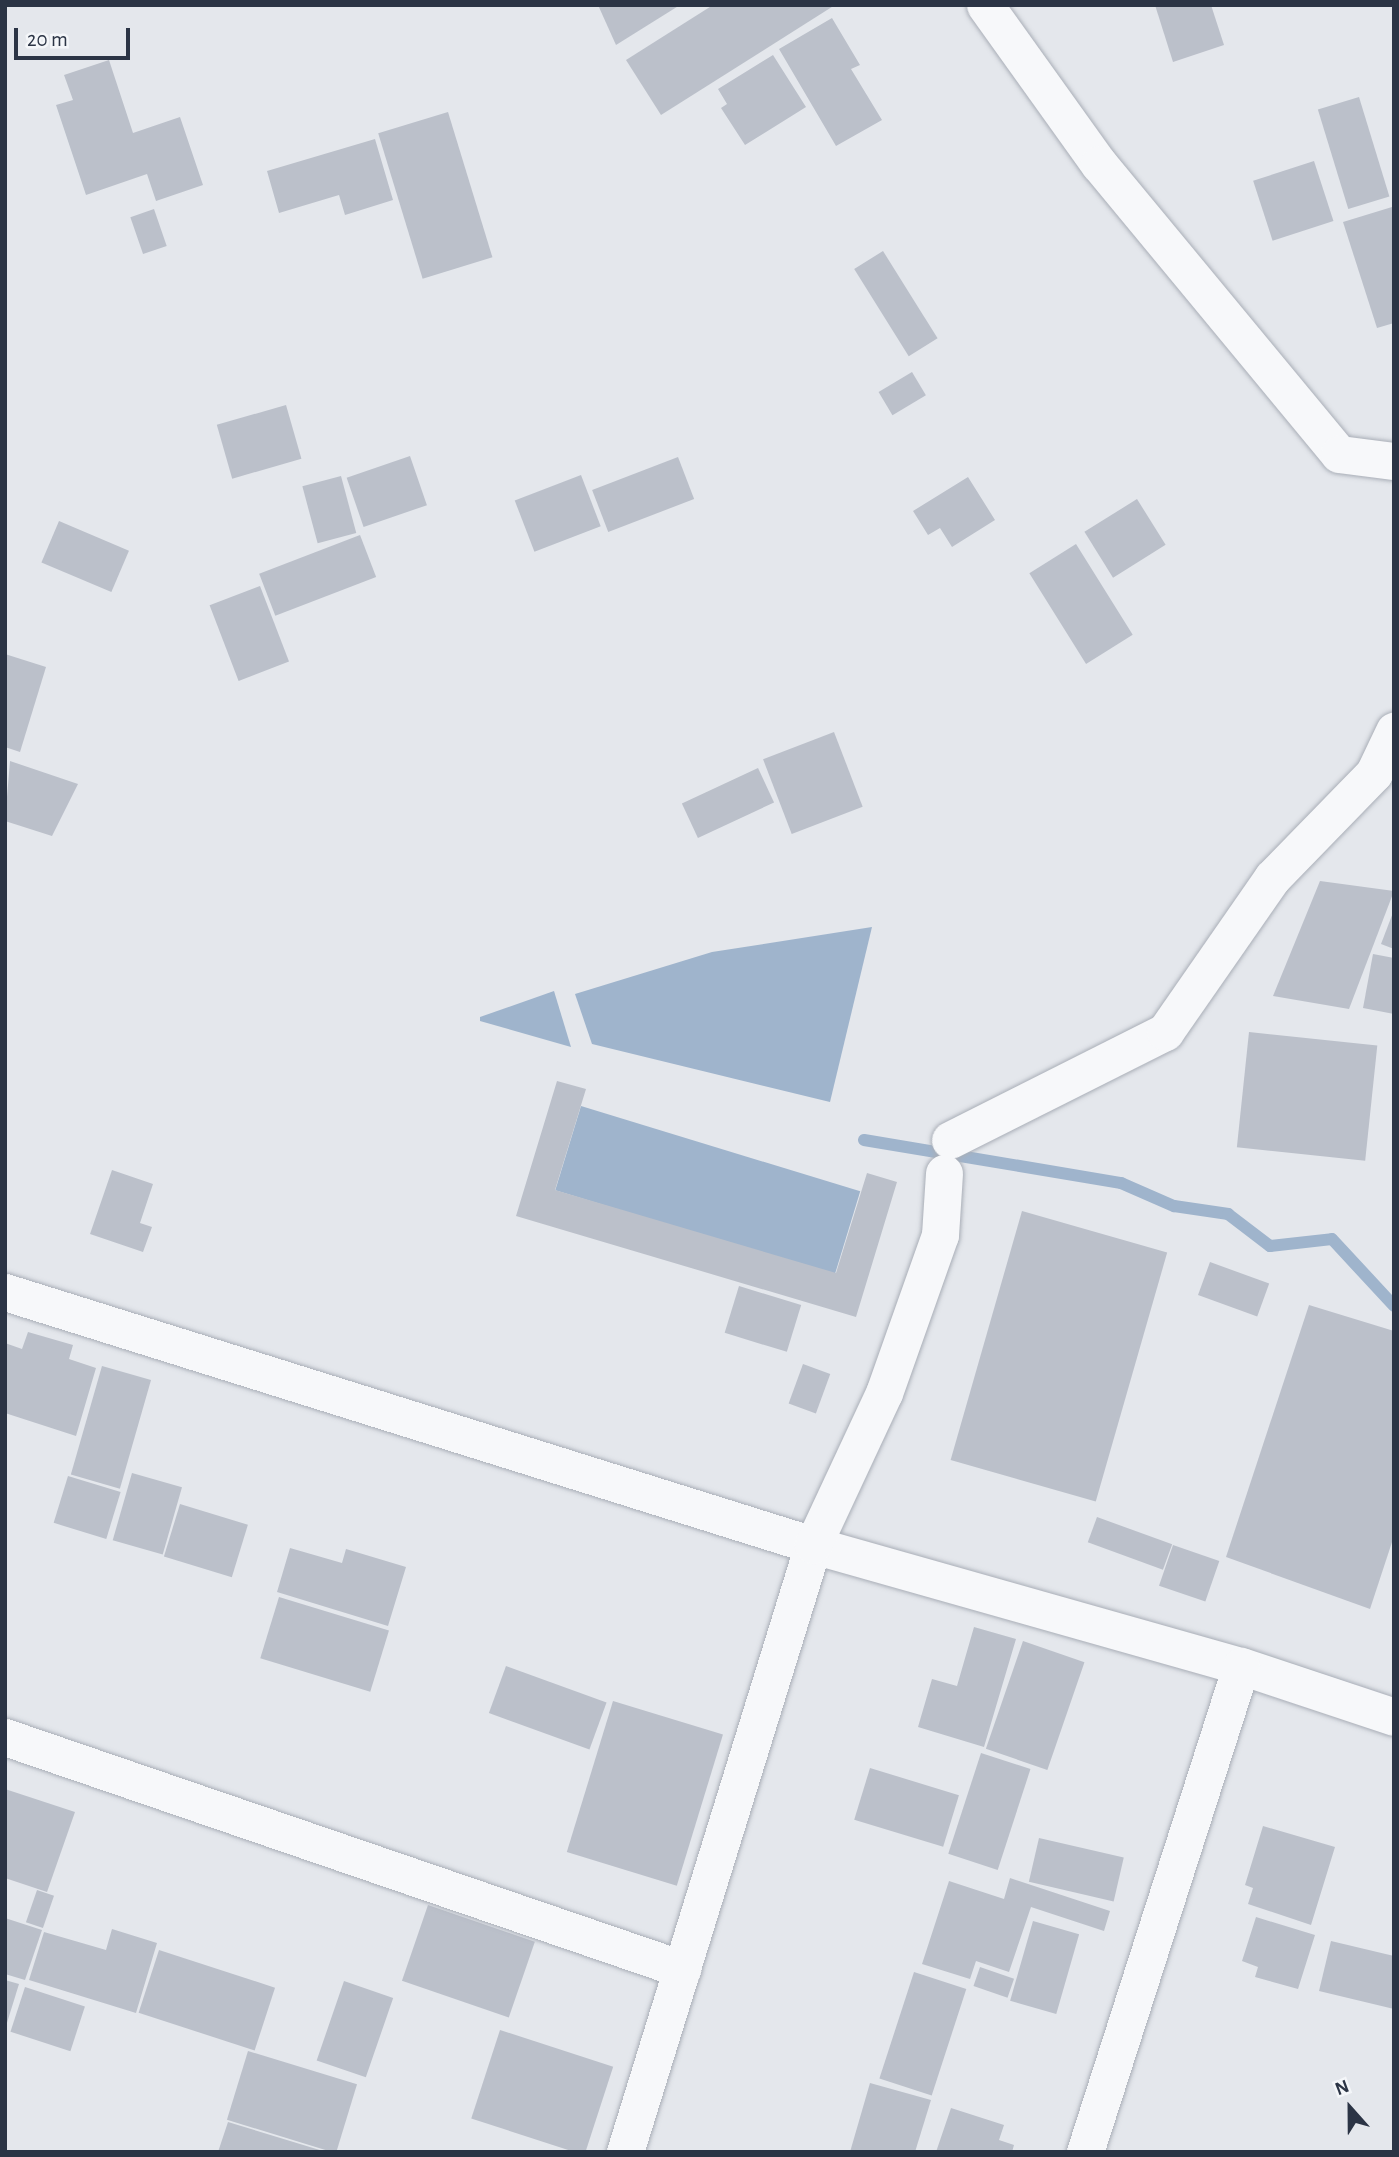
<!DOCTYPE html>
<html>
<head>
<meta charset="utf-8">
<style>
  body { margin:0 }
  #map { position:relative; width:1399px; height:2157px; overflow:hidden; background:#e4e7ec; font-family:"Alegreya Sans",sans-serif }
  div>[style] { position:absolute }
  .water>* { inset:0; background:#9fb4cc; transform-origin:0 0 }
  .stream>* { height:12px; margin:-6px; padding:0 6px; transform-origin:6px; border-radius:6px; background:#9fb4cc }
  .building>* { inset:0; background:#bbc0ca; transform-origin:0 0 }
  .roads { filter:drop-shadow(0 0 2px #a9aeb7) drop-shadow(0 0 2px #a9aeb7) }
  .minor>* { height:37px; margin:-18.5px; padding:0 18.5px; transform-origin:18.5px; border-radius:18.5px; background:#f7f8fa }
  span { translate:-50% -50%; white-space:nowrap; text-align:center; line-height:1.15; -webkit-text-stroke:5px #f4f6f9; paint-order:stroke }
  .frame { position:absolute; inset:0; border:7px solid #2b3445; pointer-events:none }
  .north { position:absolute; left:1315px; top:2073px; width:70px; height:70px; -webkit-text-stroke:5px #f4f6f9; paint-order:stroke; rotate:339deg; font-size:19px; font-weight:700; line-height:28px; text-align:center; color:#2b3445 }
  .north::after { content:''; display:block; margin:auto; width:24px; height:32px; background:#2b3445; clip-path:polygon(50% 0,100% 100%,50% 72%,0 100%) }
  .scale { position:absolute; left:14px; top:28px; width:116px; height:32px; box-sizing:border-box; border:4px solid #2b3445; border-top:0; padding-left:9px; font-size:21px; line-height:24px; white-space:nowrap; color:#2b3445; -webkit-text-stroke:5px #f4f6f9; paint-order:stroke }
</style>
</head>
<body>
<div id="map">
  <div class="water">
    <i style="clip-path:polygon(872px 927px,830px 1102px,592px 1044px,575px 994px,712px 952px)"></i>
    <i style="clip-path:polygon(554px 991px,571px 1047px,480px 1021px,480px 1017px)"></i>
    <i style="left:581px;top:1106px;width:292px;height:88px;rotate:17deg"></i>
  </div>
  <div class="stream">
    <i style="left:864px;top:1140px;width:261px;rotate:9.5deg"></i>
    <i style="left:1121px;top:1183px;width:58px;rotate:23.5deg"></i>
    <i style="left:1174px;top:1206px;width:55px;rotate:8.4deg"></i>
    <i style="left:1228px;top:1214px;width:53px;rotate:37.3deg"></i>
    <i style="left:1270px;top:1246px;width:62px;rotate:-6.4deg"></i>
    <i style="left:1332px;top:1239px;width:91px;rotate:47.2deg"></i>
  </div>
  <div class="building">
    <i style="clip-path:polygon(598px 5px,680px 5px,616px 45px)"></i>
    <i style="clip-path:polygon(713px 5px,835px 5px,661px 115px,626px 60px)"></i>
    <i style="clip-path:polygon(1155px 5px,1211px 5px,1224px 45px,1173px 62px)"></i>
    <i style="clip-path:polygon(832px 18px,860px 65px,851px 69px,882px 120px,836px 146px,779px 49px)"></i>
    <i style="clip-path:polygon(773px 55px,806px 107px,745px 145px,721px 108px,727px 104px,718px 89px)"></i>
    <i style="clip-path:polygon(109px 60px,133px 133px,180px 117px,203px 185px,156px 201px,147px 174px,86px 195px,56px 105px,73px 100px,64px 75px)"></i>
    <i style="left:1359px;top:97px;width:104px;height:43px;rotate:73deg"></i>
    <i style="left:448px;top:112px;width:152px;height:73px;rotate:73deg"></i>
    <i style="clip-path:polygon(375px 139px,393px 200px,345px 215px,339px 195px,279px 213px,267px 171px)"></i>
    <i style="left:1314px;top:161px;width:63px;height:64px;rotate:72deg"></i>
    <i style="clip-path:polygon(1392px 207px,1394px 323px,1377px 328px,1343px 222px)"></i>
    <i style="left:154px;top:209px;width:39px;height:25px;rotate:71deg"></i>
    <i style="left:883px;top:251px;width:103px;height:34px;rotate:58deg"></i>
    <i style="left:912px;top:372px;width:27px;height:39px;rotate:59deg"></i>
    <i style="left:286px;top:405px;width:56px;height:72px;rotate:74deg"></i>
    <i style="left:410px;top:456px;width:52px;height:67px;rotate:71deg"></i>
    <i style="left:678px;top:457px;width:45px;height:92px;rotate:69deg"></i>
    <i style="left:581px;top:475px;width:55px;height:71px;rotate:69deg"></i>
    <i style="left:341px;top:476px;width:59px;height:40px;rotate:75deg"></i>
    <i style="clip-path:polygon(968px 477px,995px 520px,952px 547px,940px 528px,928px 535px,913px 511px)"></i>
    <i style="left:1137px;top:499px;width:54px;height:62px;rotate:58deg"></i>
    <i style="left:59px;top:521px;width:76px;height:45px;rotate:23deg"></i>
    <i style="left:360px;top:535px;width:45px;height:108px;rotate:69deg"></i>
    <i style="left:1076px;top:544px;width:107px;height:55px;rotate:58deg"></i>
    <i style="left:260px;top:586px;width:81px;height:54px;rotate:69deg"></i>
    <i style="clip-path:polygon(5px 654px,46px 667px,20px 752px,5px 747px)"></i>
    <i style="left:834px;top:732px;width:80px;height:76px;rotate:69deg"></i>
    <i style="clip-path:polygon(10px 761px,78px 784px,52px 836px,5px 821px)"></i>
    <i style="left:758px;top:768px;width:38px;height:84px;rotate:65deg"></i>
    <i style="clip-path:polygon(1320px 881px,1394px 891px,1349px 1009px,1273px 996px)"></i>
    <i style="clip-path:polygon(1394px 910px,1394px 949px,1381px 944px)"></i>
    <i style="clip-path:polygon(1373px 954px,1394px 958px,1394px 1014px,1363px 1008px)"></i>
    <i style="left:1249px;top:1032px;width:129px;height:116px;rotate:6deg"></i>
    <i style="clip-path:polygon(557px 1081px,586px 1089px,555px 1190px,836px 1273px,867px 1173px,897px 1182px,856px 1317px,516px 1216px)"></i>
    <i style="clip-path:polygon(112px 1170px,153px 1184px,140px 1223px,152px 1227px,143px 1252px,90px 1234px)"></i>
    <i style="left:1022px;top:1211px;width:151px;height:259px;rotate:16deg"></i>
    <i style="left:1210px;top:1262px;width:63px;height:35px;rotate:20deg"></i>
    <i style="left:739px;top:1286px;width:65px;height:49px;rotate:17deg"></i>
    <i style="clip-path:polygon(1309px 1305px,1394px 1331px,1394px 1536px,1370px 1609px,1226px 1557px)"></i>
    <i style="clip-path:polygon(28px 1332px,73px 1345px,69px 1359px,96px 1368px,76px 1436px,5px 1413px,5px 1343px,22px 1349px)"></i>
    <i style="left:803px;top:1364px;width:29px;height:42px;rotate:20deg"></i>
    <i style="left:102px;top:1366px;width:51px;height:113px;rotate:16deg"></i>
    <i style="left:132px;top:1473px;width:52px;height:70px;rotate:16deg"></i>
    <i style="left:68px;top:1476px;width:55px;height:49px;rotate:17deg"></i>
    <i style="left:180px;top:1504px;width:71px;height:55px;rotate:17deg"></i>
    <i style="left:1097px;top:1517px;width:80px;height:27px;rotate:20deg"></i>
    <i style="left:1173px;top:1545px;width:49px;height:43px;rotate:19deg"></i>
    <i style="clip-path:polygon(290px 1548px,342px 1563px,346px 1549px,406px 1567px,388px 1626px,277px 1592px)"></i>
    <i style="left:279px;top:1597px;width:115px;height:64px;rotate:17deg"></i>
    <i style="clip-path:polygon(974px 1627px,1016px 1639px,984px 1747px,918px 1727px,932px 1679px,957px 1686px)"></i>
    <i style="left:1023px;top:1641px;width:65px;height:114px;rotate:19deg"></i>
    <i style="left:506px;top:1666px;width:107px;height:50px;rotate:20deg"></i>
    <i style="left:613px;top:1701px;width:115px;height:158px;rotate:17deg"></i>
    <i style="left:981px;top:1753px;width:52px;height:106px;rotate:18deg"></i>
    <i style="left:870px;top:1768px;width:93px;height:54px;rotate:17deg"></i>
    <i style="clip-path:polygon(5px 1789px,75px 1812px,47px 1892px,5px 1878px)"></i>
    <i style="clip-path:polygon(1263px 1826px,1335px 1847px,1311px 1925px,1248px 1904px,1253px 1888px,1245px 1885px)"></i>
    <i style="left:1039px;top:1838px;width:87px;height:45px;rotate:13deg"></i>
    <i style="clip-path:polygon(1010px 1878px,1110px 1911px,1104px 1931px,1031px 1907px,1009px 1972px,976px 1961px,970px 1979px,922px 1964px,949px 1881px,1004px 1899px)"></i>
    <i style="left:37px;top:1890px;width:18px;height:34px;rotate:19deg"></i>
    <i style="left:428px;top:1905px;width:113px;height:80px;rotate:19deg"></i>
    <i style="clip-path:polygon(1256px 1917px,1315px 1935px,1298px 1989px,1255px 1977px,1258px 1967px,1242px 1961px)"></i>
    <i style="clip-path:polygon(5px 1918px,42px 1930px,25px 1980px,5px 1974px)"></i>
    <i style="left:1033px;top:1921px;width:48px;height:83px;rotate:16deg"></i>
    <i style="clip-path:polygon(112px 1929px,157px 1943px,136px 2013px,29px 1980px,44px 1932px,106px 1950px)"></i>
    <i style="clip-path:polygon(1331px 1941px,1394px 1956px,1394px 2009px,1319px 1991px)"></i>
    <i style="left:159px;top:1950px;width:122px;height:66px;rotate:18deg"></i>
    <i style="left:980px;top:1967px;width:36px;height:20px;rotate:19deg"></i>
    <i style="left:914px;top:1972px;width:55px;height:112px;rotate:18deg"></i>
    <i style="clip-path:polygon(5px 1980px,19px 1984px,6px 2026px,5px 2026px)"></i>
    <i style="left:344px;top:1981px;width:52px;height:84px;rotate:19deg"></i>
    <i style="left:25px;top:1987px;width:63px;height:47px;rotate:18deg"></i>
    <i style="left:500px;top:2030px;width:119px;height:93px;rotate:18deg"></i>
    <i style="left:248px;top:2051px;width:114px;height:72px;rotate:17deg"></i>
    <i style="clip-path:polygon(870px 2083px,931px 2100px,915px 2152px,850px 2152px)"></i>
    <i style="clip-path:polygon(951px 2108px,1004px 2125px,999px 2140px,1014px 2145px,1012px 2152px,936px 2152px)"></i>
    <i style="clip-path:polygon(228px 2122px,323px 2151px,323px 2152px,218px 2152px)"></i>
  </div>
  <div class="roads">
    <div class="minor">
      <i style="left:985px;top:5px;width:196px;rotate:54.4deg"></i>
      <i style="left:1099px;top:164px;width:376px;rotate:50.4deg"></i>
      <i style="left:1339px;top:454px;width:55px;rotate:7.3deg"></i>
      <i style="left:950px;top:1140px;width:241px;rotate:-26.7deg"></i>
      <i style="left:1165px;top:1032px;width:188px;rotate:-55.2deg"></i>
      <i style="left:1272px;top:878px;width:146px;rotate:-45.8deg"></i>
      <i style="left:1374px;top:773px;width:47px;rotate:-64.5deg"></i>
      <i style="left:5px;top:1292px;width:847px;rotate:17.39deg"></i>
      <i style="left:813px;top:1545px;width:445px;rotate:15.8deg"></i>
      <i style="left:1241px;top:1666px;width:161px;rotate:18.4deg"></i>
      <i style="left:5px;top:1737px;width:716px;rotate:18.92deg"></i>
      <i style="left:625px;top:2152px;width:635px;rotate:-72.79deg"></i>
      <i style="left:813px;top:1545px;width:168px;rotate:-65deg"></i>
      <i style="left:884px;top:1393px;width:168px;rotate:-70.5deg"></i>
      <i style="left:940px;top:1235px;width:62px;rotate:-86.3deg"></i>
      <i style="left:1085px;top:2152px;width:510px;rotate:-72.2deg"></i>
    </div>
  </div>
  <div class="frame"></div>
  <div class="north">N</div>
  <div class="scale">20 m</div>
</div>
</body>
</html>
